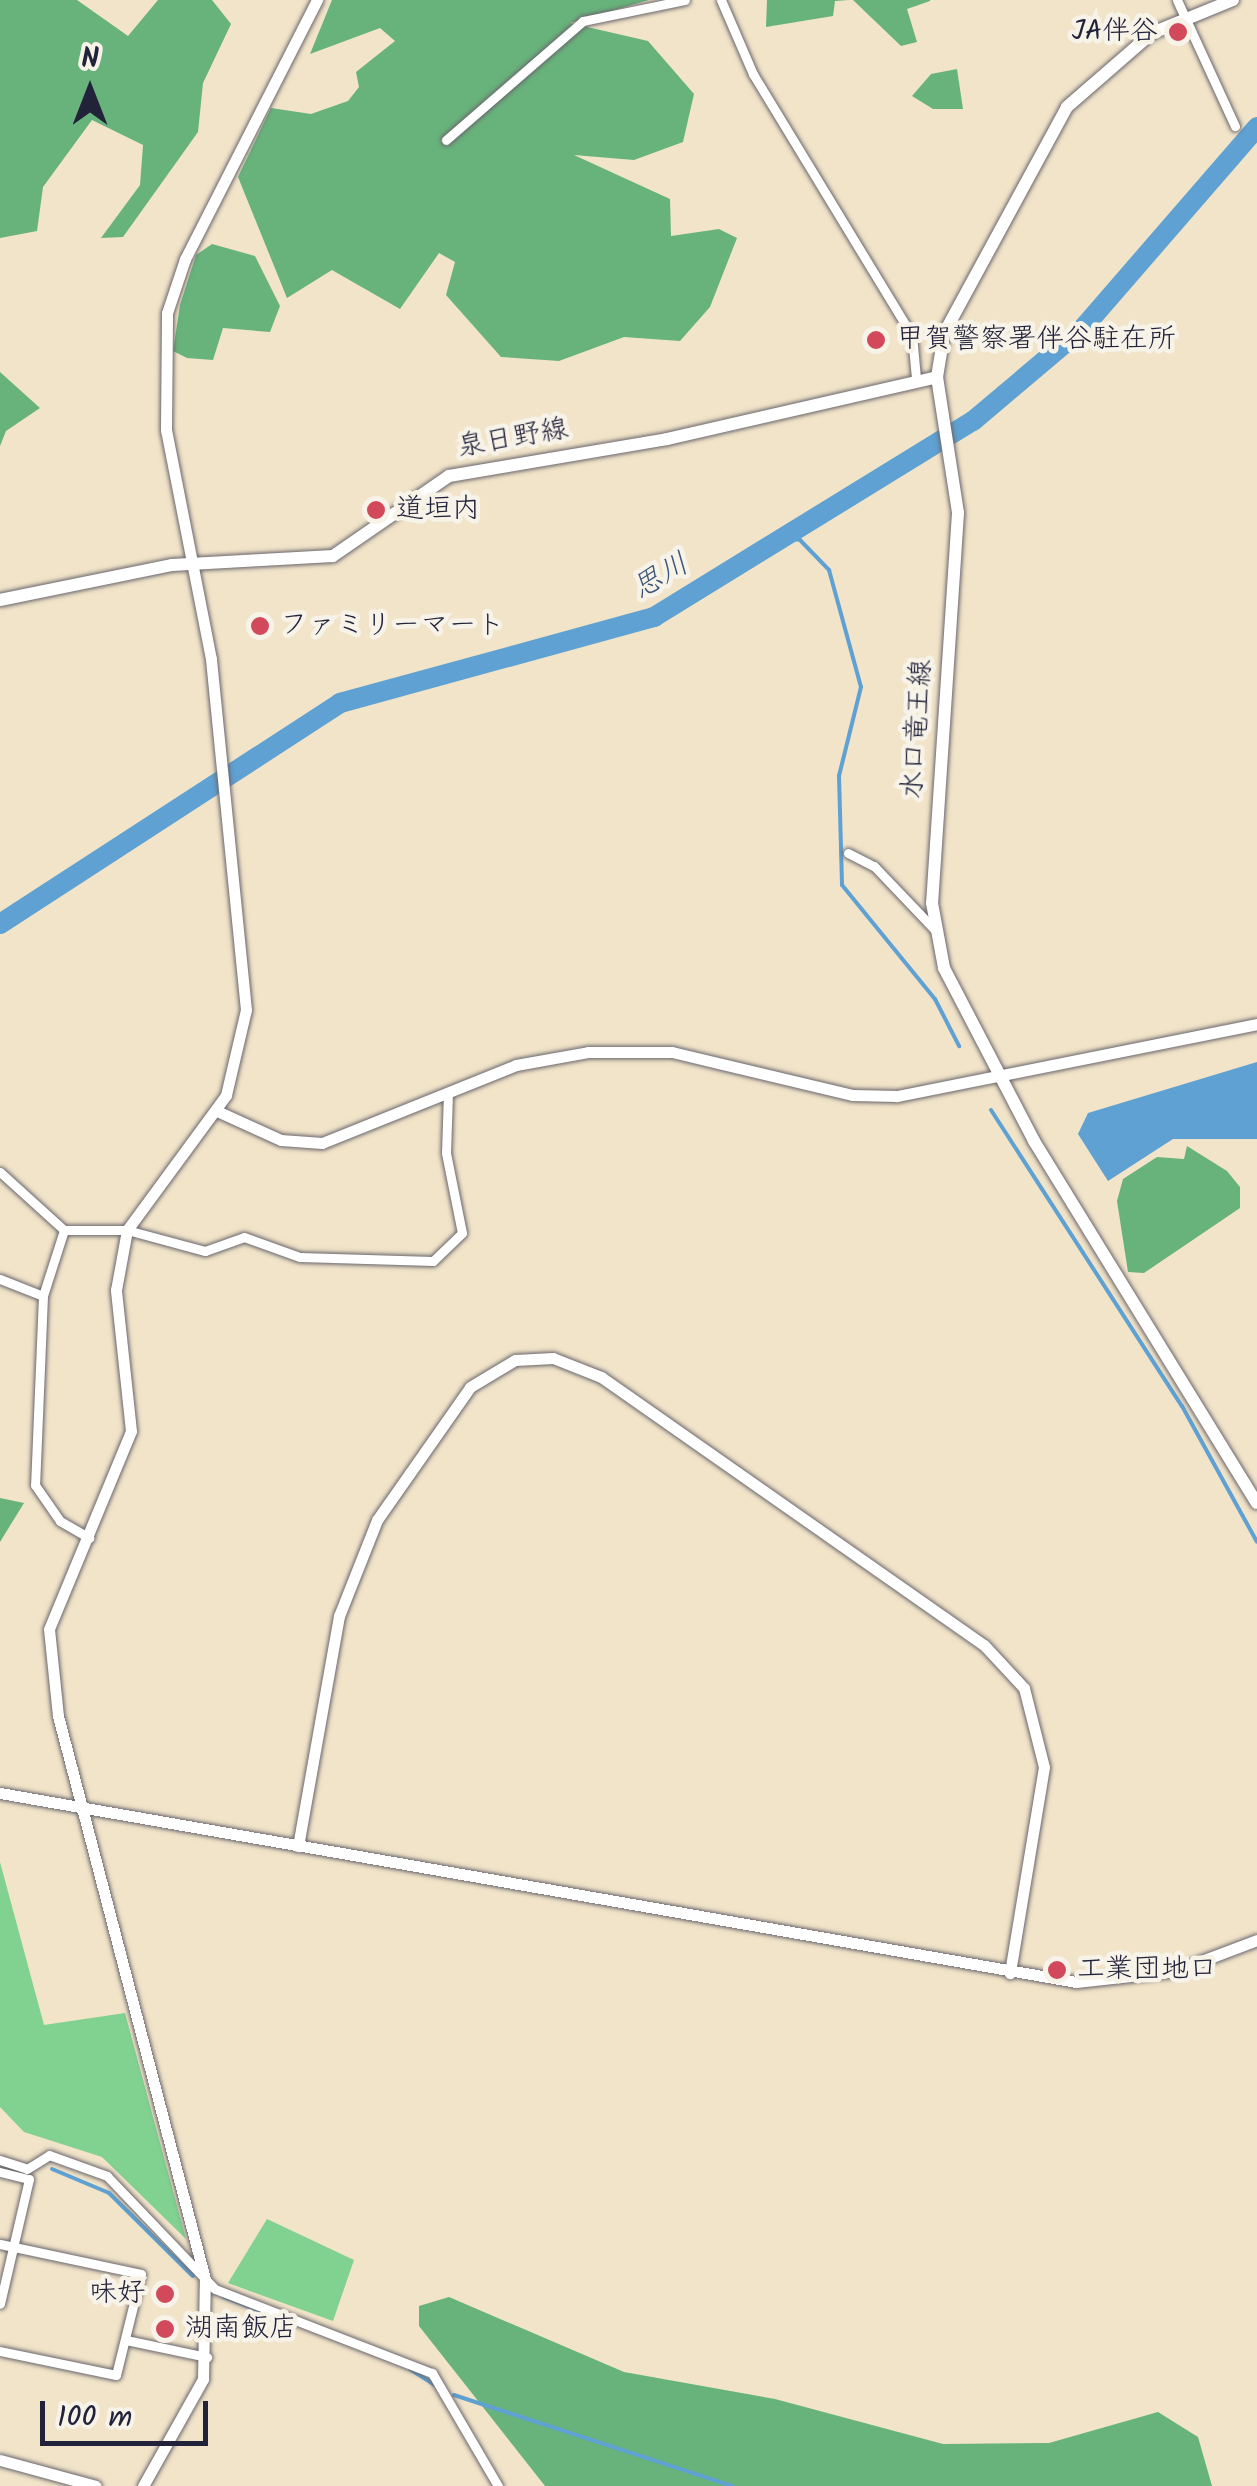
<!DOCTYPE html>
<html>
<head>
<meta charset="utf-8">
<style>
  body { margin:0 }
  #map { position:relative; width:1257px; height:2486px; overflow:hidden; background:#f1e4c9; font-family:Kalam,"Klee One",sans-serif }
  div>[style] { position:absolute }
  .green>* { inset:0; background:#81d191 }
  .forest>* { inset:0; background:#68b37b }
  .water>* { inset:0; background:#5ea1d2 }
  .stream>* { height:4px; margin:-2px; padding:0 2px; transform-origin:2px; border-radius:2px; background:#5ea1d2 }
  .river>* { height:20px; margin:-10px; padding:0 10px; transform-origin:10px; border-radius:10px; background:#5ea1d2 }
  .roads { filter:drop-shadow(0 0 2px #6a666d) drop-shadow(0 0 2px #6a666d) }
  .minor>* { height:9px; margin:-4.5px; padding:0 4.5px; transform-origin:4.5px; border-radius:4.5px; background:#fff }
  .tertiary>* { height:11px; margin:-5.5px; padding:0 5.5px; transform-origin:5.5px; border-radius:5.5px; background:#fff }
  .secondary>* { height:12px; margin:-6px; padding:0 6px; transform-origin:6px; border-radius:6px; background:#fff }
  .dots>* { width:28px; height:28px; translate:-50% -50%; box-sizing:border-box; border:5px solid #f7f3e8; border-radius:50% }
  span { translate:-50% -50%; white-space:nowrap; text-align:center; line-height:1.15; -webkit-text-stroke:9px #f7f3e8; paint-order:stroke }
  .poi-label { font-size:28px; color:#22223b }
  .right { translate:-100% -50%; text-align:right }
  .left { translate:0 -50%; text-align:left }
  .street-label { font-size:28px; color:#22223b }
  .water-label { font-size:30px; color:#3a5577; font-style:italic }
  .north { position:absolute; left:40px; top:40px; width:100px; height:100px; -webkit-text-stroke:8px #f7f3e8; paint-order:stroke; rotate:0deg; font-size:28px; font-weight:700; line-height:40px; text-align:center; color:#22223b }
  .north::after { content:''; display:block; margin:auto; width:35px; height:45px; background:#22223b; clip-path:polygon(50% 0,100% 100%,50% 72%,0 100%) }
  .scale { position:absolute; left:40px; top:2401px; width:168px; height:45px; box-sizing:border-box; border:5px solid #22223b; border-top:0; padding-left:12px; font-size:30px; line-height:35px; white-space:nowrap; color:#22223b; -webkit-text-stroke:8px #f7f3e8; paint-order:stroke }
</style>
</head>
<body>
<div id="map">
  <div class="green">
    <i style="clip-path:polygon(0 1862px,44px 2025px,125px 2013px,186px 2239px,102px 2157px,24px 2132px,0 2107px)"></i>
    <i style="clip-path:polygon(267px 2219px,354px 2260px,333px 2321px,228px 2283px)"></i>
  </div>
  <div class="forest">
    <i style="clip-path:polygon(0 0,77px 0,128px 36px,158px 0,212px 0,231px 24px,203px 83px,198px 132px,123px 237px,101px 238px,140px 185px,143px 145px,92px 120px,43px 187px,37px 231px,0 238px)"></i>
    <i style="clip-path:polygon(332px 0,649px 0,570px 23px,648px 41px,694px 94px,683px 142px,634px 160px,574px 155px,670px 199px,671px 236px,719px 229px,737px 238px,710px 307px,680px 341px,624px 337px,559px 361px,501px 357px,446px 295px,455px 262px,439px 253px,400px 309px,332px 270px,287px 298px,238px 177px,271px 108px,311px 114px,348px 101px,359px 87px,356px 72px,395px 41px,380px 28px,310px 54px)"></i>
    <i style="clip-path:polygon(767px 0,849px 0,835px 1px,833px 16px,766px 27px)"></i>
    <i style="clip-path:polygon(853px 0,930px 0,930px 1px,907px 9px,917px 42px,901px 46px)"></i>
    <i style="clip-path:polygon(957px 69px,963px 109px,933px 109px,912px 96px,931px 74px)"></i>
    <i style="clip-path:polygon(212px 244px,255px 256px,280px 306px,270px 332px,223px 328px,213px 360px,187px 358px,173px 351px,180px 305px,196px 255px)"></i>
    <i style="clip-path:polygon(0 372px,40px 408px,6px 431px,0 446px)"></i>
    <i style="clip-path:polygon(1187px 1146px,1227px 1171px,1240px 1187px,1240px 1208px,1144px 1273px,1128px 1272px,1117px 1201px,1123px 1179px,1157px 1157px,1184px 1159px)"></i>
    <i style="clip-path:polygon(0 1498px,24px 1503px,0 1542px)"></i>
    <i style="clip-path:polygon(449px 2297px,624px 2372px,775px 2399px,943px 2444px,1049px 2443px,1158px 2412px,1198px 2437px,1212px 2486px,545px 2486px,419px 2326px,419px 2306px)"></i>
  </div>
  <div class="water">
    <i style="clip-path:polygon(1257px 1062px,1257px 1139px,1173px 1139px,1108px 1181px,1078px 1134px,1088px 1113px)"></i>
  </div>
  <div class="stream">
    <i style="left:782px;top:538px;width:18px;rotate:6deg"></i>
    <i style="left:800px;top:540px;width:42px;rotate:46deg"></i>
    <i style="left:829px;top:570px;width:121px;rotate:74.7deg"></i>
    <i style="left:861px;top:687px;width:92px;rotate:103.9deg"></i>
    <i style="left:839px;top:776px;width:109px;rotate:88.4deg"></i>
    <i style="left:842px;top:885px;width:147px;rotate:50.8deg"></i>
    <i style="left:935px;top:999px;width:53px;rotate:62.9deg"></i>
    <i style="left:991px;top:1110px;width:352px;rotate:57.2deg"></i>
    <i style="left:1182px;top:1406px;width:155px;rotate:61.1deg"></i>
    <i style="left:52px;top:2169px;width:62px;rotate:22.8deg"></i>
    <i style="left:109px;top:2193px;width:118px;rotate:44.7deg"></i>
    <i style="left:224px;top:2297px;width:50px;rotate:21deg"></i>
    <i style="left:410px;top:2369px;width:30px;rotate:33deg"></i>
    <i style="left:454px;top:2395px;width:293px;rotate:18.1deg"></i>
  </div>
  <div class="river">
    <i style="left:0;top:924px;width:406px;rotate:-33deg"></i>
    <i style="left:340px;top:703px;width:326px;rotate:-15.3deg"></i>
    <i style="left:654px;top:617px;width:374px;rotate:-31.6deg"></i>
    <i style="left:973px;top:421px;width:144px;rotate:-40.2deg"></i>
    <i style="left:1083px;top:328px;width:266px;rotate:-49.1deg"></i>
  </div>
  <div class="roads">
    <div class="minor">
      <i style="left:721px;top:0;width:81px;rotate:66.6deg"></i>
      <i style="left:753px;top:74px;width:306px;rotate:58.7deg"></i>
      <i style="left:912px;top:335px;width:43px;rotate:84.7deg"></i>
      <i style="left:1177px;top:0;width:139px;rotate:65.3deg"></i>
      <i style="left:446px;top:140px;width:181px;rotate:-41deg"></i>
      <i style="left:583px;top:21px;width:104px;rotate:-11.6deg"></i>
      <i style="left:848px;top:853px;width:29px;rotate:27deg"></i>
      <i style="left:874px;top:866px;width:88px;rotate:46.4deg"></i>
      <i style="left:0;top:1172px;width:86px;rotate:42.2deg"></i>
      <i style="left:64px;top:1230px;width:63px"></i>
      <i style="left:127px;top:1230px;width:81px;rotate:15.1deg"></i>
      <i style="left:205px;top:1251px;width:41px;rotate:-19.7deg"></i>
      <i style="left:244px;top:1237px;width:59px;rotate:19.7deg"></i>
      <i style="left:300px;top:1257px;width:133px;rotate:1.7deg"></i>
      <i style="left:433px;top:1261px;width:40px;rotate:-44deg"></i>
      <i style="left:462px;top:1233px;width:82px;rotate:-101.3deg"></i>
      <i style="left:446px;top:1153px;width:60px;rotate:-88.1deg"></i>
      <i style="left:64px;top:1230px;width:69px;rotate:107.7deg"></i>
      <i style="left:43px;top:1296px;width:189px;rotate:92.4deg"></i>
      <i style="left:35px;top:1485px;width:44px;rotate:55.2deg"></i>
      <i style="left:60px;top:1521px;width:34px;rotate:30deg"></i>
      <i style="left:0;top:1279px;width:46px;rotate:21.6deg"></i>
      <i style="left:0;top:2160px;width:28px;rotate:18deg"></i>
      <i style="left:27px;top:2169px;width:26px;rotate:-32deg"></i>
      <i style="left:49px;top:2155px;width:62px;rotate:19.9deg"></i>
      <i style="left:107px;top:2176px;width:156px;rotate:46.3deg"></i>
      <i style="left:215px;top:2289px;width:233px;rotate:21.2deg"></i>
      <i style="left:432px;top:2373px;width:131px;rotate:59.7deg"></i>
      <i style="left:0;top:2172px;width:30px;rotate:14deg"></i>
      <i style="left:29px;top:2179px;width:128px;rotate:103.1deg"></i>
      <i style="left:0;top:2244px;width:144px;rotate:12deg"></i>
      <i style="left:141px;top:2274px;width:104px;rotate:103.9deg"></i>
      <i style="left:116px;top:2375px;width:118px;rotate:-168.3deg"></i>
      <i style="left:126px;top:2340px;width:83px;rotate:11.9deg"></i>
    </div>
    <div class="tertiary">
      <i style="left:217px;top:1111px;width:70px;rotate:24.4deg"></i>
      <i style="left:281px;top:1140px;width:41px;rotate:4.2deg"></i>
      <i style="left:322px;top:1143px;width:209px;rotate:-21.9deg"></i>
      <i style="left:516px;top:1065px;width:73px;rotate:-10.2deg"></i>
      <i style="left:588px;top:1052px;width:84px"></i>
      <i style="left:672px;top:1052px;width:186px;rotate:13.4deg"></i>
      <i style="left:853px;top:1095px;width:44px;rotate:1.3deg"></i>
      <i style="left:897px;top:1096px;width:367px;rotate:-11.3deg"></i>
      <i style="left:0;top:1793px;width:1092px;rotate:9.96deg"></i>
      <i style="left:1076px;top:1982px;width:100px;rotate:-6.3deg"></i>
      <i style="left:1175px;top:1971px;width:88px;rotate:-20.7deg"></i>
      <i style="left:298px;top:1846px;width:234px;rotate:-79.9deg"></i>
      <i style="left:339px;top:1616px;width:103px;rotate:-68.4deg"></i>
      <i style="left:377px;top:1520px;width:162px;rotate:-55deg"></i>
      <i style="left:470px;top:1387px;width:52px;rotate:-31deg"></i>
      <i style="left:515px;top:1360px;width:38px;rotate:-3deg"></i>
      <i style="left:553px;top:1358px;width:52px;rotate:21.6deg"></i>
      <i style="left:601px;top:1377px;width:467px;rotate:35deg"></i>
      <i style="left:984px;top:1645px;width:59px;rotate:47.1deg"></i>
      <i style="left:1024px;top:1688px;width:81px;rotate:75.8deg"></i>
      <i style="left:1044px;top:1767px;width:209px;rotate:99.4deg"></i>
      <i style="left:0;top:2460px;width:99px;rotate:15.2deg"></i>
      <i style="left:143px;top:2486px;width:123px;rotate:-60.7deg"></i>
      <i style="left:203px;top:2379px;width:100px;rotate:-88.9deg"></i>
      <i style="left:205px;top:2279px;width:582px;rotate:-104.63deg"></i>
      <i style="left:58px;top:1716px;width:87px;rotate:-95.9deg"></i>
      <i style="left:49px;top:1629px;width:214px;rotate:-67.5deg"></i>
      <i style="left:131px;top:1431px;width:142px;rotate:-96.1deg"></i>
      <i style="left:116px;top:1290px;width:61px;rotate:-79.6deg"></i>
      <i style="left:127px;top:1230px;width:167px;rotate:-53.7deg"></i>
      <i style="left:226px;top:1095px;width:87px;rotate:-76.8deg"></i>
      <i style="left:246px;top:1010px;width:353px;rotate:-95.7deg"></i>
      <i style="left:211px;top:659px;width:233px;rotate:-101.1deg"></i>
      <i style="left:166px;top:430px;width:117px;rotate:-89.5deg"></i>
      <i style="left:167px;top:313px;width:57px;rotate:-71.6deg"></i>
      <i style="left:185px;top:259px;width:291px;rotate:-63deg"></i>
    </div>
    <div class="secondary">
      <i style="left:1233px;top:0;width:87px;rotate:157.8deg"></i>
      <i style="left:1152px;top:33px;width:113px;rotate:139deg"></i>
      <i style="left:1067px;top:107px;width:258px;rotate:118.5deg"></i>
      <i style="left:944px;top:334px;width:44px;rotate:99.2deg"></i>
      <i style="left:937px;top:377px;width:138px;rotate:81.2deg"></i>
      <i style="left:958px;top:513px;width:391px;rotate:93.8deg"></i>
      <i style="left:932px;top:903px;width:66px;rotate:79.5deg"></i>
      <i style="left:944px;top:968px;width:195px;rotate:62.5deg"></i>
      <i style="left:1034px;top:1141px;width:425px;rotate:58.4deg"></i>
      <i style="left:0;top:600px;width:176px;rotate:-11.5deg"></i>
      <i style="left:172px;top:565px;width:161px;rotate:-3.2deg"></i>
      <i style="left:333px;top:556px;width:141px;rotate:-34.6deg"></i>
      <i style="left:449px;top:476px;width:221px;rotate:-9.6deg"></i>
      <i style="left:667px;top:439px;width:277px;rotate:-12.9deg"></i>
    </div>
  </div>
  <div class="dots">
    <i style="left:1178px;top:32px;background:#d1495b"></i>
    <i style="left:876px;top:340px;background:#d1495b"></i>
    <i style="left:376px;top:510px;background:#d1495b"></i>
    <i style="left:260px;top:626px;background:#d1495b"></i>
    <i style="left:1057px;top:1970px;background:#d1495b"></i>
    <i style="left:165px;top:2294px;background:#d1495b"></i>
    <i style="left:165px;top:2329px;background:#d1495b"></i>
  </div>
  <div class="poi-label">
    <span class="right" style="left:1158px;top:32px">JA伴谷</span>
    <span class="left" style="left:896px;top:340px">甲賀警察署伴谷駐在所</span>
    <span class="left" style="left:396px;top:510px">道垣内</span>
    <span class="left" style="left:280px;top:626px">ファミリーマート</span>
    <span class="left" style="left:1077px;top:1970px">工業団地口</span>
    <span class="right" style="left:145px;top:2294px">味好</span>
    <span class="left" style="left:185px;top:2329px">湖南飯店</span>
  </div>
  <div class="street-label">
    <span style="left:513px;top:439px;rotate:-10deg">泉日野線</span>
    <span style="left:918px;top:729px;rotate:-86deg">水口竜王線</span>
  </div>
  <div class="water-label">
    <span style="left:661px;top:577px;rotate:-30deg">思川</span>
  </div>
  <div class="north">N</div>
  <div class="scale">100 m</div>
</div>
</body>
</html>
